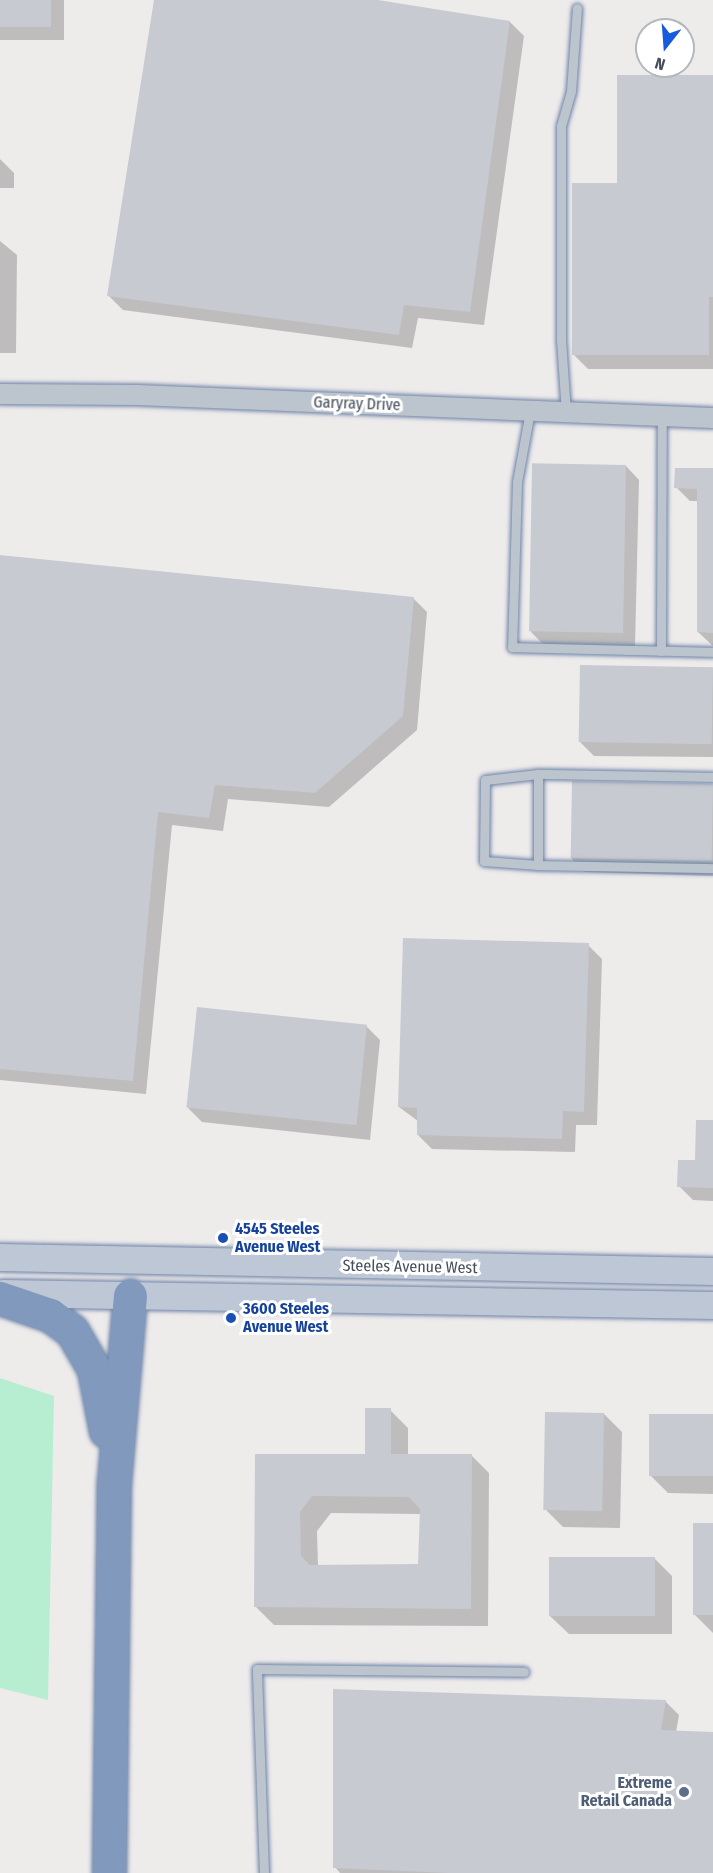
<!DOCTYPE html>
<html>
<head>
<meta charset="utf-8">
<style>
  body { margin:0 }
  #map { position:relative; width:713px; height:1873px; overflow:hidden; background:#eeebeb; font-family:"Fira Sans Condensed",sans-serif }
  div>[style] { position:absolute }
  .green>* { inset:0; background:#b7eed1 }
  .shadow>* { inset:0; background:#0003; transform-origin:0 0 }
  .building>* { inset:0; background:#c8cad1; transform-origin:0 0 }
  .roads { filter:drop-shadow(0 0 2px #6d84a8) drop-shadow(0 0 2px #6d84a8) }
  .service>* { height:9px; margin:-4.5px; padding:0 4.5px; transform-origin:4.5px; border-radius:4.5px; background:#bcc4ce }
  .minor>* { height:20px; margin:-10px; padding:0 10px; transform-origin:10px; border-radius:10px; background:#bcc4ce }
  .secondary>* { height:27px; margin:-13.5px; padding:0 13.5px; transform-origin:13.5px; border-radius:13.5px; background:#bdc7d5 }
  .motorway>* { height:33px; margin:-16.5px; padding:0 16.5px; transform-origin:16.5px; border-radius:16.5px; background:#8199bc }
  .dots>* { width:16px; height:16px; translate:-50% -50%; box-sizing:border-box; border:3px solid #fff; border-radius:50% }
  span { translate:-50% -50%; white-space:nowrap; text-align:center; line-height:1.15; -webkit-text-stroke:6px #fff; paint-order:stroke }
  .street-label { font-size:16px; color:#444d59 }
  .transit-label { font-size:16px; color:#164399; font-weight:700 }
  .left { translate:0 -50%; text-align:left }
  .service-label { font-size:16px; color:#4e5e75; font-weight:700 }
  .right { translate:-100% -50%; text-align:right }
  .north { position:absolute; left:635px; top:18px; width:60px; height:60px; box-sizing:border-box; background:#fff; border:2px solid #b4b8bd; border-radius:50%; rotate:197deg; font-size:16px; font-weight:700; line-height:24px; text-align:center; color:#444d59 }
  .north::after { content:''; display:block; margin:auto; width:21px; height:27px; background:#165bdd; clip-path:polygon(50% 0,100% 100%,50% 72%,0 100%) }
</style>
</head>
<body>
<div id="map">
  <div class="green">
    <i style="clip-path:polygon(0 1378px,54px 1396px,48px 1700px,0 1688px)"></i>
  </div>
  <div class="shadow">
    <i style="left:0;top:0;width:64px;height:40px"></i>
    <i style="clip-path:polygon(239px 0,369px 0,510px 22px,524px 36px,484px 325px,418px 318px,412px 348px,123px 310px,109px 296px)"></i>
    <i style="clip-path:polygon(713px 76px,713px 369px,588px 369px,574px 355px,619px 185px)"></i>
    <i style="clip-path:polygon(0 159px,14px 173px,14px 188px,0 188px)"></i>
    <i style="clip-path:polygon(0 241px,17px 255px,16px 353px,0 353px)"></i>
    <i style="clip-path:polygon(626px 466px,639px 480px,635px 646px,545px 646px,531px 632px)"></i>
    <i style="clip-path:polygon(713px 470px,713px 646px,698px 632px,699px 501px,690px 501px,676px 487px)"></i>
    <i style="clip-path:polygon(0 556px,413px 598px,427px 612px,417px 730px,329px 807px,228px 799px,223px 831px,172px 825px,146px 1094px,0 1080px)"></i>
    <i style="clip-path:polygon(713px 669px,713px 757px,594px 756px,580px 742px)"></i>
    <i style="clip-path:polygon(713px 785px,713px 876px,585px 872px,571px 858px)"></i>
    <i style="clip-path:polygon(588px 945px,602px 959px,597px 1125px,576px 1125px,575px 1152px,432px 1149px,418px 1135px,418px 1121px,399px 1107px)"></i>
    <i style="clip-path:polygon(366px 1026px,380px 1040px,370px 1140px,202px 1122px,188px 1108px)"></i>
    <i style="clip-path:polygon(713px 1122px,713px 1201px,693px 1200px,679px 1186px,696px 1162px)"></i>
    <i style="clip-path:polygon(evenodd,390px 1410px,408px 1428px,408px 1455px,471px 1455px,489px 1473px,488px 1626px,274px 1625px,256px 1607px,257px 1455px,366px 1456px,390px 1410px,331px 1513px,421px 1514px,419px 1566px,318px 1566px,317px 1531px,331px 1513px)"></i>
    <i style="clip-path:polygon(604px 1414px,622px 1432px,620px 1528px,563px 1527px,545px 1509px)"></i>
    <i style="clip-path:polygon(713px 1416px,713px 1494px,668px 1493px,650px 1475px)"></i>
    <i style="clip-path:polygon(713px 1524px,713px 1633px,695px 1615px)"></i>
    <i style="clip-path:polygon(654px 1558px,672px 1576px,672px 1634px,569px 1634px,550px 1616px)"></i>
    <i style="clip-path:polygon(665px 1701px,679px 1715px,676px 1732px,713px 1733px,713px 1873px,340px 1873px,335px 1867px)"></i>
  </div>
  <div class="building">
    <i style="left:0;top:0;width:51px;height:27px"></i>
    <i style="clip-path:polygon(154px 0,378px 0,510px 21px,470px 312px,404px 305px,399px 335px,107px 296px)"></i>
    <i style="clip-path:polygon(617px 75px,713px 75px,713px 297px,709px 297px,709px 355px,572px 355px,572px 183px,617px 183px)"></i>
    <i style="left:626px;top:465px;width:168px;height:94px;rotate:91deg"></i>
    <i style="clip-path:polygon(675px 468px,713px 468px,713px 633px,697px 632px,697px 489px,674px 488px)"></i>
    <i style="clip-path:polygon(0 555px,414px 597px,403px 716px,315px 793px,215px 785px,209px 818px,158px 812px,133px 1081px,0 1069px)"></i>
    <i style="left:580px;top:665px;width:133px;height:77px;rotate:1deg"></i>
    <i style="left:572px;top:781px;width:141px;height:77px;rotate:1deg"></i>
    <i style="clip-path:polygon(403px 938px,589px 943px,584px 1112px,563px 1111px,562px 1139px,417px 1135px,417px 1108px,398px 1107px)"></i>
    <i style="left:197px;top:1007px;width:171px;height:101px;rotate:6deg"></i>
    <i style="clip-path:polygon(696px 1120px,713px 1120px,713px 1188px,677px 1187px,678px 1160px,695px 1160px)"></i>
    <i style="clip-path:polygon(evenodd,365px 1408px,391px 1408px,391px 1454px,472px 1454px,471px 1609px,254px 1607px,255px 1454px,365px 1454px,365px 1408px,312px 1496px,409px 1497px,420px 1509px,418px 1564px,310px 1565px,301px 1556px,300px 1512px,312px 1496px)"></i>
    <i style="left:545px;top:1412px;width:59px;height:98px;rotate:1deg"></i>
    <i style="left:649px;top:1414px;width:64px;height:62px"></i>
    <i style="left:693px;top:1523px;width:20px;height:92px"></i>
    <i style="left:549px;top:1557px;width:106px;height:59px"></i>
    <i style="clip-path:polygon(333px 1689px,666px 1700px,661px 1730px,713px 1732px,713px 1873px,449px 1873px,333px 1868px)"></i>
  </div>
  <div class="roads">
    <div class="service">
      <i style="left:530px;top:411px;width:72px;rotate:100.4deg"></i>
      <i style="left:517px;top:482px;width:165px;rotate:91.7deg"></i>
      <i style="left:512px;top:647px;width:201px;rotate:1.4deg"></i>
      <i style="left:566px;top:413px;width:73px;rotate:-93.9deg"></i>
      <i style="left:561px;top:340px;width:214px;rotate:-90deg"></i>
      <i style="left:561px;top:126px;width:36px;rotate:-74deg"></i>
      <i style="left:571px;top:91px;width:83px;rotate:-85.9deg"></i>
      <i style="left:661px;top:651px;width:235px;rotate:-89.8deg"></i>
      <i style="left:538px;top:774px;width:53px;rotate:173.5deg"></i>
      <i style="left:485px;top:780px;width:81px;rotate:90.7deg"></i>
      <i style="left:484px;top:861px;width:54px;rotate:4.2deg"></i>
      <i style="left:713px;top:777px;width:175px;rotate:-179deg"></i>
      <i style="left:538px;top:774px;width:91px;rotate:90deg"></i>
      <i style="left:538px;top:865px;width:175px;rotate:1deg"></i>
      <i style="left:264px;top:1873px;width:204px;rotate:-92deg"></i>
      <i style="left:257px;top:1669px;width:267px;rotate:0.6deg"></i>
    </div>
    <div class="minor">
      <i style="left:0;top:394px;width:137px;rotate:0.4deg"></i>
      <i style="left:137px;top:395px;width:576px;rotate:2.29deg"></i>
    </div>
    <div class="secondary">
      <i style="left:0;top:1257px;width:713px;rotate:1.12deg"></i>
      <i style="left:3px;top:1293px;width:710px;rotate:0.97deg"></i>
    </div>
    <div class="motorway">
      <i style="left:0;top:1298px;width:53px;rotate:18.8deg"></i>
      <i style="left:50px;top:1315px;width:27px;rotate:36deg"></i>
      <i style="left:72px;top:1331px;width:44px;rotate:59.9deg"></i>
      <i style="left:94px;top:1369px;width:63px;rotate:79deg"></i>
      <i style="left:109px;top:1873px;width:391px;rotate:-89.3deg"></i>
      <i style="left:114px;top:1482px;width:187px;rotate:-85.1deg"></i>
    </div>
  </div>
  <div class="dots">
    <i style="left:223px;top:1238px;background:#1a4fb4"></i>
    <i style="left:231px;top:1318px;background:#1a4fb4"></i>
    <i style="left:684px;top:1792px;background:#5c6f8a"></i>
  </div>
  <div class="street-label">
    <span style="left:357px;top:404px;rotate:2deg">Garyray Drive</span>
    <span style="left:410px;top:1267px;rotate:1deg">Steeles Avenue West</span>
  </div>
  <div class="transit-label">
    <span class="left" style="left:235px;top:1238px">4545 Steeles<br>Avenue West</span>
    <span class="left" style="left:243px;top:1318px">3600 Steeles<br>Avenue West</span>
  </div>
  <div class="service-label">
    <span class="right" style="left:672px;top:1792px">Extreme<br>Retail Canada</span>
  </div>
  <div class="north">N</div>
</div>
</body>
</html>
